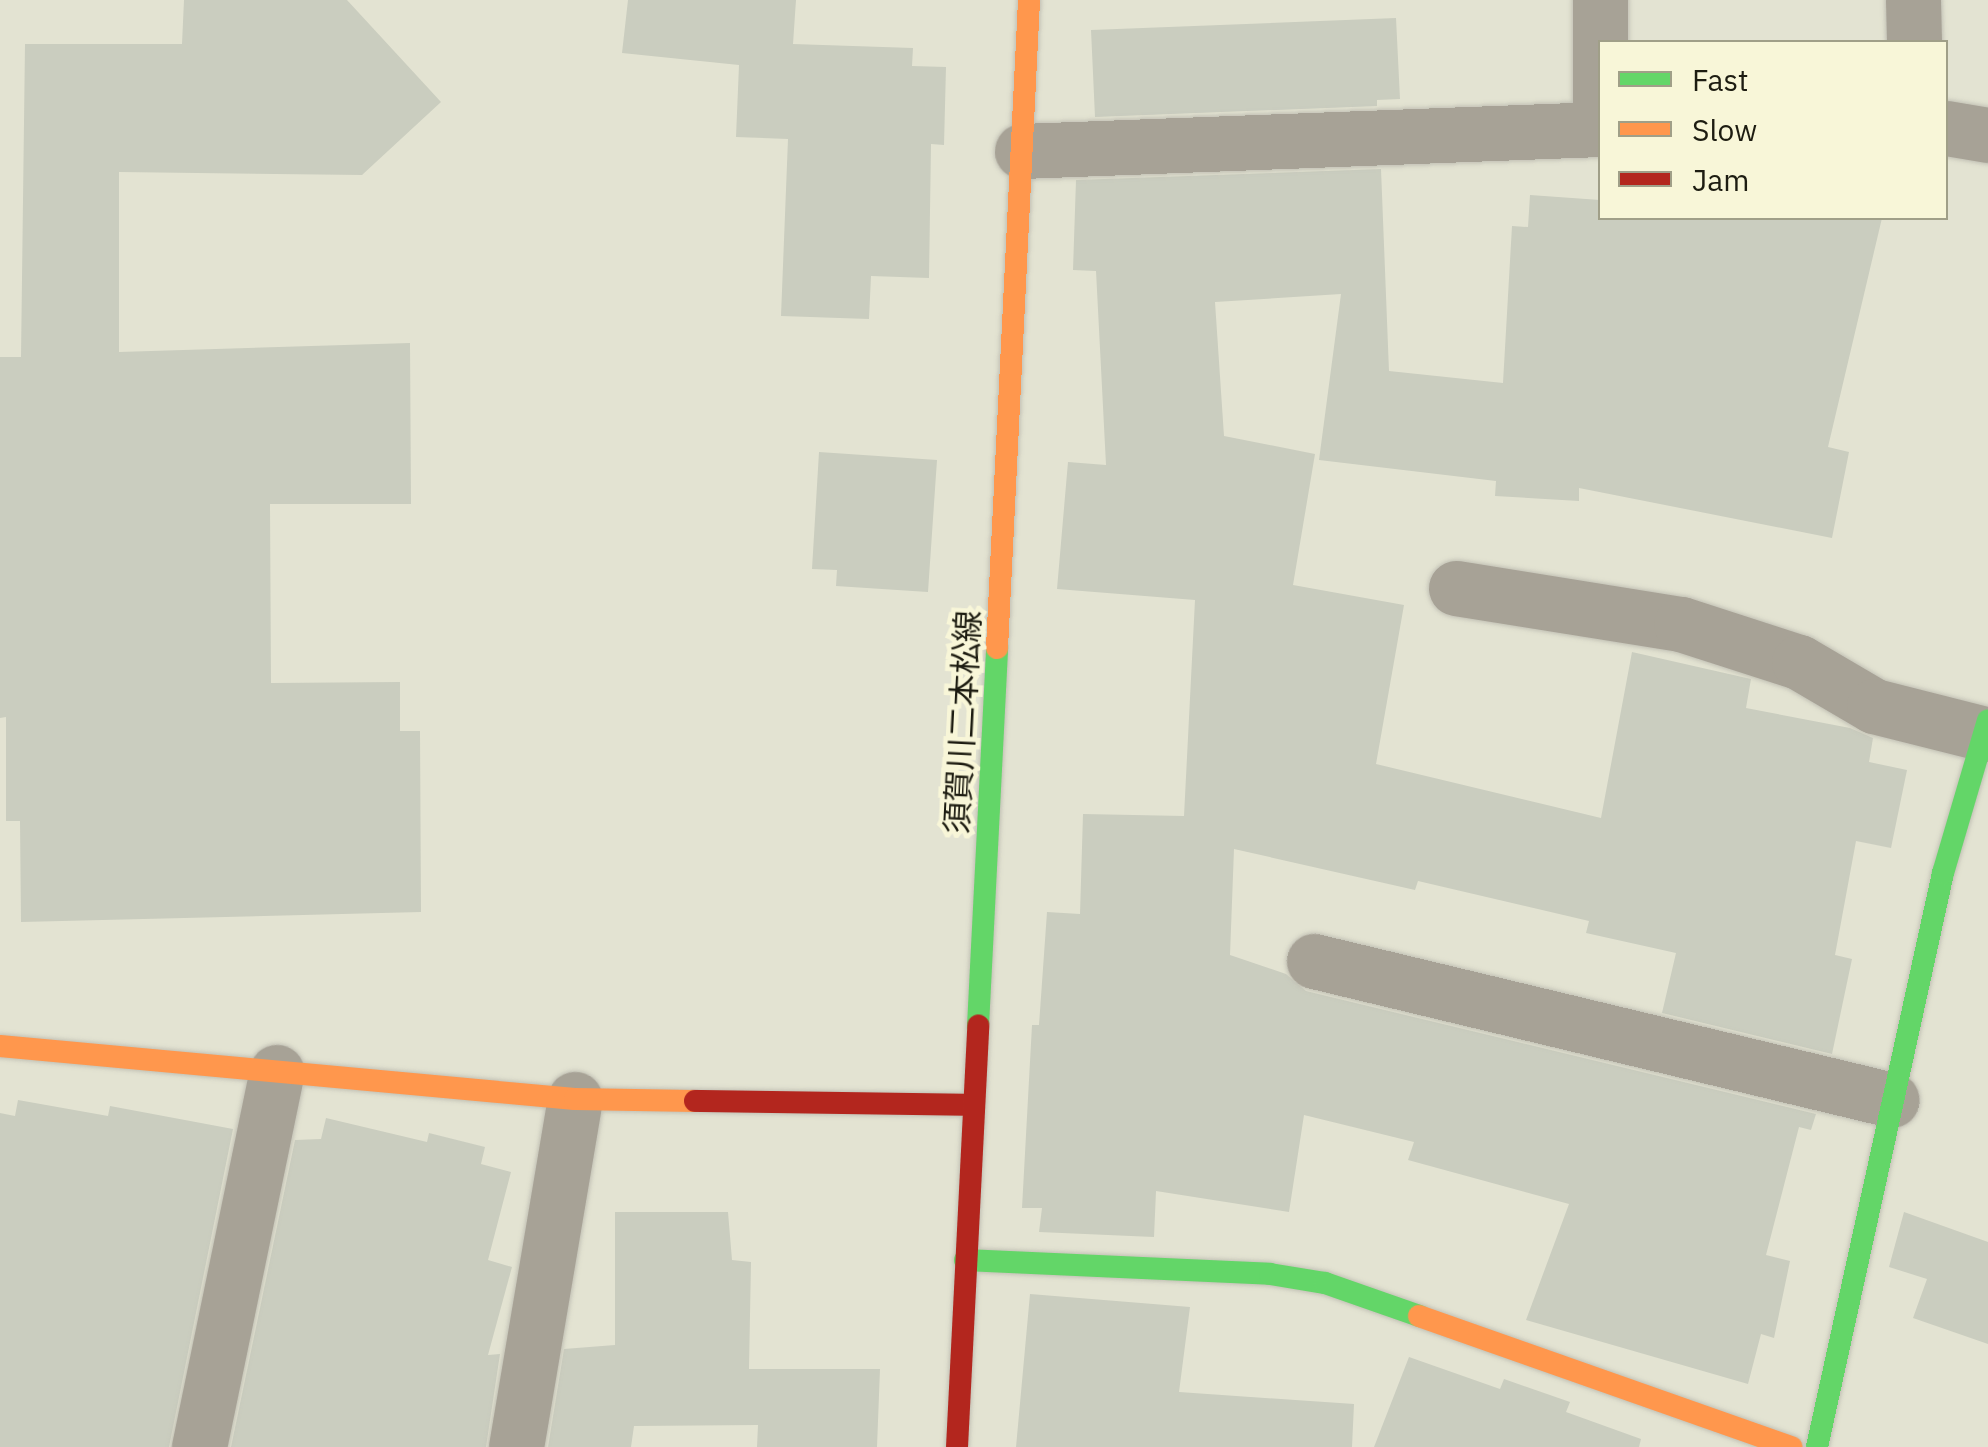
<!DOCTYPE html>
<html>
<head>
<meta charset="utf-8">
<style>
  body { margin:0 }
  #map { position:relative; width:1988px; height:1447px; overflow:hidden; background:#e3e3d2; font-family:"IBM Plex Sans","Noto Sans JP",sans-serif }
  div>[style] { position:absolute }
  .building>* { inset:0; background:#cacdbf }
  .roads { filter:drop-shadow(0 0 2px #c2c1b5) drop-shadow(0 0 2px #c2c1b5) }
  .street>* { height:55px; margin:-27.5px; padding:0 27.5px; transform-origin:27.5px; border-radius:27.5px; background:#a7a296 }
  .fast>* { height:22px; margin:-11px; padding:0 11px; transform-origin:11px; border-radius:11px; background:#63d668 }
  .slow>* { height:22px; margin:-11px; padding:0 11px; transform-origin:11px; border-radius:11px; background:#ff974d }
  .jam>* { height:22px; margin:-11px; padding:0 11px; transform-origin:11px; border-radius:11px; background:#b3261e }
  span { translate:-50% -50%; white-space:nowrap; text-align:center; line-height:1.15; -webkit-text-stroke:9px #f8f6d8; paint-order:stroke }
  .street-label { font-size:32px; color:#1d1c11 }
  .legend { position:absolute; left:1598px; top:40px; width:350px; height:180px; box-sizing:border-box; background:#f8f6d8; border:2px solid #a09f88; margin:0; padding:12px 18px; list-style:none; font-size:30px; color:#1d1c11 }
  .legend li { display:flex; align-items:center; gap:20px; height:50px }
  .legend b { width:50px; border:2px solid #a09f88 }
</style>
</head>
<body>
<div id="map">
  <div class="building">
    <i style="clip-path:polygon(184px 0,347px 0,441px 102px,362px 175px,119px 172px,119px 352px,410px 343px,411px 504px,270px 504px,271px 683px,400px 682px,400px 731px,420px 731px,421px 912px,21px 922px,20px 821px,6px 821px,6px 717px,0 718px,0 357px,21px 357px,25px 44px,182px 44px)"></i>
    <i style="clip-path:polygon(628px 0,796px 0,793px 44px,913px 48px,912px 66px,946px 67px,944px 145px,931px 144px,929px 278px,871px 276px,869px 319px,781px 316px,788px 139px,736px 137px,739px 65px,622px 53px)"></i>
    <i style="clip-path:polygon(1396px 18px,1400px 99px,1377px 100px,1377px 106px,1095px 117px,1091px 30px)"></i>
    <i style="clip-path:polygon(1381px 169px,1389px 371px,1503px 383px,1512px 226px,1528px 227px,1530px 195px,1600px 200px,1600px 218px,1882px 218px,1828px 447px,1849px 452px,1832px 538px,1579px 488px,1579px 501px,1495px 496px,1496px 481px,1319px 460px,1341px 294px,1215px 302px,1224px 436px,1315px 454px,1293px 585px,1404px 605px,1376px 764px,1601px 818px,1632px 652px,1751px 679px,1746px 708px,1850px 728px,1873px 738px,1869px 762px,1907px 770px,1891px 848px,1856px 841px,1835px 955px,1852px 959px,1832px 1054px,1662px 1013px,1676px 953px,1586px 933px,1589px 921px,1418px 881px,1415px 890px,1234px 849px,1230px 955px,1286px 974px,1306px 991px,1816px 1114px,1811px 1130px,1799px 1127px,1766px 1255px,1790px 1261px,1774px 1338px,1761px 1334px,1748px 1384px,1526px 1320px,1569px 1204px,1408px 1160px,1414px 1142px,1304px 1115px,1289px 1212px,1156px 1191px,1154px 1237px,1039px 1232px,1042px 1208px,1022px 1208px,1032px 1025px,1039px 1025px,1047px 912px,1080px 914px,1083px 814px,1184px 816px,1195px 600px,1057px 589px,1068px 462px,1106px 465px,1096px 271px,1073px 270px,1076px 180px)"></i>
    <i style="clip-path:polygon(819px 452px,937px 460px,928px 592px,836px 586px,837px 570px,812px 569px)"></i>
    <i style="clip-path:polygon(18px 1100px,108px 1116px,110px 1106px,233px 1129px,169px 1447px,0 1447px,0 1113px,15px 1116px)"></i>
    <i style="clip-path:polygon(326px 1118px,427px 1142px,429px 1133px,485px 1147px,481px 1164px,511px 1172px,488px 1260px,512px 1267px,488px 1355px,500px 1354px,486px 1447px,231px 1447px,295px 1140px,321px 1139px)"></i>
    <i style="clip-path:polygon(615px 1212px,728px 1212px,732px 1260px,751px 1262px,749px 1369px,880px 1369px,877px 1447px,757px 1447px,758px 1425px,634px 1426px,631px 1447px,548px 1447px,564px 1349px,615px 1345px)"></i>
    <i style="clip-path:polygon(1904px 1212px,1988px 1242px,1988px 1344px,1913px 1318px,1927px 1279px,1889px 1267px)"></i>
    <i style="clip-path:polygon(1030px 1294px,1190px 1307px,1179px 1392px,1354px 1404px,1352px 1447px,1016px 1447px)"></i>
    <i style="clip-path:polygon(1409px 1357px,1500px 1389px,1504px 1379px,1570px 1402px,1566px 1412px,1641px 1439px,1639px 1447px,1374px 1447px)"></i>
  </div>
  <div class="roads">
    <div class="street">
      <i style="left:1600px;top:0;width:129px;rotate:90deg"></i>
      <i style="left:1913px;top:0;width:42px;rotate:88.6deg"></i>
      <i style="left:1946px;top:128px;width:43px;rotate:9.5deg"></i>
      <i style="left:1022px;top:151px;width:578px;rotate:-2.18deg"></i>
      <i style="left:1456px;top:588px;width:228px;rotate:9.1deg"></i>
      <i style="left:1681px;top:624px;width:124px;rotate:17.9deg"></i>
      <i style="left:1799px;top:662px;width:87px;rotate:30.4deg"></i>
      <i style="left:1874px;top:706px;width:114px;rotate:14.2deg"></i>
      <i style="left:1314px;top:961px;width:594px;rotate:13.52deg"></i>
      <i style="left:199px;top:1447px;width:383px;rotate:-78.3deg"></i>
      <i style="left:516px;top:1447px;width:353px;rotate:-80.4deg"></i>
    </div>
    <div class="fast">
      <i style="left:978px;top:1026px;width:378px;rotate:-87.1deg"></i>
      <i style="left:965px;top:1260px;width:305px;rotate:2.6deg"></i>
      <i style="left:1270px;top:1274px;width:56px;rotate:9.3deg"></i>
      <i style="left:1325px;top:1283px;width:100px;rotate:19.3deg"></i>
      <i style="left:1817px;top:1447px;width:588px;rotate:-77.62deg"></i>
      <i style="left:1943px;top:873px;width:159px;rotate:-73.6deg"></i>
    </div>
    <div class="slow">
      <i style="left:997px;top:648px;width:649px;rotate:-87.17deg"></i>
      <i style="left:0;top:1046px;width:577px;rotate:5.27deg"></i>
      <i style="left:575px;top:1099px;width:120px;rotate:1deg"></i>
      <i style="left:1419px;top:1316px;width:395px;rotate:19.4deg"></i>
    </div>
    <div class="jam">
      <i style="left:695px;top:1101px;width:277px;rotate:0.8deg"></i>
      <i style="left:957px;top:1447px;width:422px;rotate:-87.1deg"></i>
    </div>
  </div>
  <div class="street-label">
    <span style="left:962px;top:722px;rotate:-87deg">須賀川二本松線</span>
  </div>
  <ul class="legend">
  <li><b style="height:12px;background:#63d668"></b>Fast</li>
  <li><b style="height:12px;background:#ff974d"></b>Slow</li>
  <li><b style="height:12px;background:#b3261e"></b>Jam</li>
  </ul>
</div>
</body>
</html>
